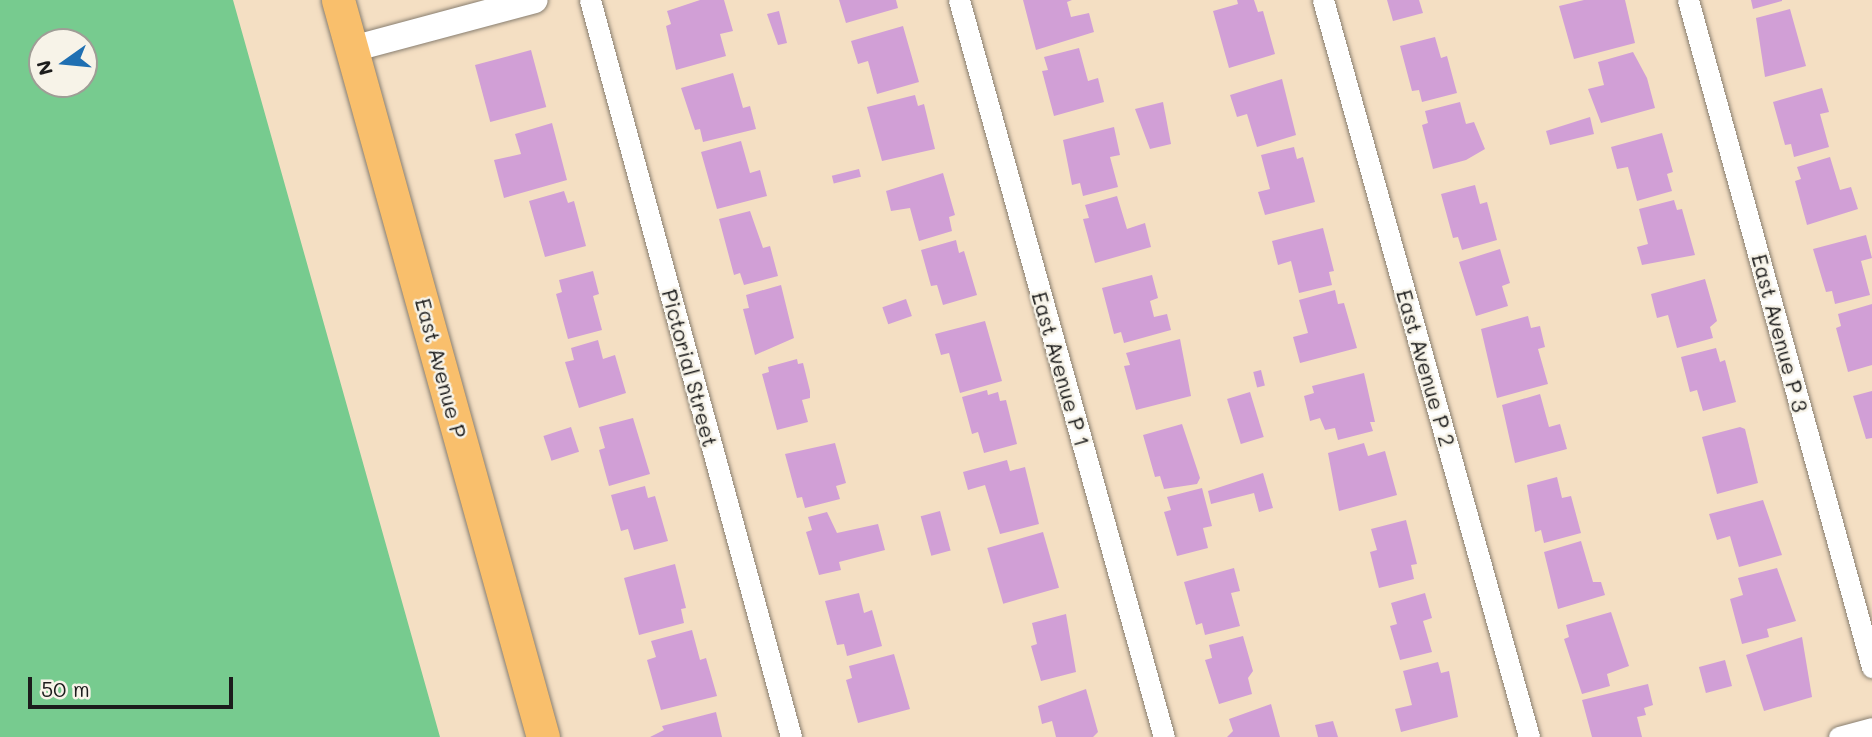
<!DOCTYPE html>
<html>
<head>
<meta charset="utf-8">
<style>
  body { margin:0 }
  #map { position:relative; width:1872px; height:737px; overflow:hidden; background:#f4dfc3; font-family:Mali,sans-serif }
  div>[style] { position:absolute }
  .green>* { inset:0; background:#77cb8f }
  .building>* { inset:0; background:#d19fd6; transform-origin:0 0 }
  .roads { filter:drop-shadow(0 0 2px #887e70) drop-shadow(0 0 2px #887e70) }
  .minor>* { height:21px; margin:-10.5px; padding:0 10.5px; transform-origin:10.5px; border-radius:10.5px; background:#fff }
  .tertiary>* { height:26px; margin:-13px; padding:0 13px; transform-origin:13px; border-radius:13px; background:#fff }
  .primary>* { height:33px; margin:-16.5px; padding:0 16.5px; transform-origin:16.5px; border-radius:16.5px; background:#f9bf6c }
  span { translate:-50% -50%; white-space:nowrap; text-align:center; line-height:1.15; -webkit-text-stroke:5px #f7f3e8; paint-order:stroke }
  .street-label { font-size:21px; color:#1c1c1c }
  .north { position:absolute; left:28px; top:28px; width:70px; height:70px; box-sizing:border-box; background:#f7f3e8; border:2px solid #9f9d96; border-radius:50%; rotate:255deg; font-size:19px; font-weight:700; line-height:28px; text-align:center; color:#1c1c1c }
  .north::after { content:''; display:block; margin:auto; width:24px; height:32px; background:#1f6fb2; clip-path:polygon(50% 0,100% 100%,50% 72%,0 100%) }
  .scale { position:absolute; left:28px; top:677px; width:205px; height:32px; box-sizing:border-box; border:4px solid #1c1c1c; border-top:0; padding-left:9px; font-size:21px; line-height:24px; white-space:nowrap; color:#1c1c1c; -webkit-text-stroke:5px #f7f3e8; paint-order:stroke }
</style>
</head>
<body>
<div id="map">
  <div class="green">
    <i style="clip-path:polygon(evenodd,0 0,233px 0,440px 737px,0 737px,0 0,42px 42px,84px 42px,84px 84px,42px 84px,42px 42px)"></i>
  </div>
  <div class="building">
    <i style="clip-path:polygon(700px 0,724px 0,733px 31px,720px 34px,726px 56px,676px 70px,666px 26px,671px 24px,667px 11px)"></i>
    <i style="clip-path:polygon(839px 0,896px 0,898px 8px,846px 23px)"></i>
    <i style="clip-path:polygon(1023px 0,1072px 0,1067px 2px,1071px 17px,1089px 13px,1094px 32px,1036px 50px)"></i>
    <i style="clip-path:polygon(1237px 0,1254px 0,1258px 12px,1263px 11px,1275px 54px,1229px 68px,1213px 11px,1238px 4px)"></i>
    <i style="clip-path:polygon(1387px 0,1419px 0,1423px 13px,1393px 21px)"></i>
    <i style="clip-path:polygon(1584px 0,1625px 0,1635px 43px,1574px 59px,1559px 6px)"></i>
    <i style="clip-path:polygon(1751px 0,1782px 0,1782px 1px,1753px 9px)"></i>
    <i style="clip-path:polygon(1790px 9px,1806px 66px,1765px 77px,1756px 18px)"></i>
    <i style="clip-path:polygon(779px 11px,787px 43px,778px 45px,767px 14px)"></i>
    <i style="clip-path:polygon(903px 26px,919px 82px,877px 94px,868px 61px,858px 64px,851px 41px)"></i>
    <i style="clip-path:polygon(1435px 37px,1441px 58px,1447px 56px,1457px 93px,1422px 102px,1419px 90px,1412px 91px,1400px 46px)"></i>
    <i style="clip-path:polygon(1079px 48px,1088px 81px,1098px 78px,1104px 102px,1054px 116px,1042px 71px,1048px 70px,1044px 57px)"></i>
    <i style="left:531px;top:50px;width:59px;height:58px;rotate:75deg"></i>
    <i style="clip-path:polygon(1633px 52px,1647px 78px,1655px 108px,1601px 123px,1588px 89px,1604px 85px,1598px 62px)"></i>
    <i style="clip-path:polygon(733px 73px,743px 108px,750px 106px,756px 129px,703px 142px,700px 129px,695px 130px,681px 88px)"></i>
    <i style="clip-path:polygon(1282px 79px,1296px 135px,1257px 147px,1247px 114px,1237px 117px,1230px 95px)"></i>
    <i style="clip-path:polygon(1822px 88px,1829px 112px,1820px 114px,1829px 147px,1794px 157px,1791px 144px,1785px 145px,1773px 102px)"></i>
    <i style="clip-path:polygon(915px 95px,918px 106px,924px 104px,935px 149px,882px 161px,867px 107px)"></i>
    <i style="clip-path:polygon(1163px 102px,1171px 144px,1150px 149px,1135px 109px)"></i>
    <i style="clip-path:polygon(1460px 102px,1466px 124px,1474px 122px,1485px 149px,1466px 160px,1433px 169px,1422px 125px,1428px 123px,1425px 111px)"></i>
    <i style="clip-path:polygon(1590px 117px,1594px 134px,1550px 145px,1546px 131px)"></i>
    <i style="clip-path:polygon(552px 123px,567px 180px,504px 198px,494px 160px,521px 154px,515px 134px)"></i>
    <i style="clip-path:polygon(1114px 127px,1120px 155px,1110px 157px,1118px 187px,1083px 196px,1080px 183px,1072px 185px,1063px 140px)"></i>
    <i style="clip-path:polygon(1662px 133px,1673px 172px,1667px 174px,1672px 191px,1637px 201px,1628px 167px,1617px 169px,1611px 147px)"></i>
    <i style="clip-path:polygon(741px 141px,750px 173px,760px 170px,767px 196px,717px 209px,701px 152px)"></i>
    <i style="clip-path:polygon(1294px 147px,1297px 159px,1303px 157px,1315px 202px,1265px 215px,1258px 192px,1270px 189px,1261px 155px)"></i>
    <i style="clip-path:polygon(1830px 157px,1840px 190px,1851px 187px,1858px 209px,1807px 225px,1795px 181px,1801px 179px,1797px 167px)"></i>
    <i style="left:859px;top:169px;width:8px;height:28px;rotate:76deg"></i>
    <i style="clip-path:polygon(943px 173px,955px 215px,949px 217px,952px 231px,919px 241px,910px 208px,891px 211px,886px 191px)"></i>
    <i style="clip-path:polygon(1475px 185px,1480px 204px,1487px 202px,1497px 240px,1462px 250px,1458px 237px,1453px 238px,1441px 194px)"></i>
    <i style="clip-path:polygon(564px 191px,568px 203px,574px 201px,586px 246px,545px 257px,529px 201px)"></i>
    <i style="clip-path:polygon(1117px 196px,1127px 229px,1145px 223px,1151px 247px,1095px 263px,1083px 219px,1089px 218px,1085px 205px)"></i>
    <i style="clip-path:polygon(1674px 200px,1677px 210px,1682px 209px,1695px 255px,1642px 265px,1637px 247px,1648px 244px,1639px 209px)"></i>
    <i style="clip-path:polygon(750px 211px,763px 248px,770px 246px,778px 276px,744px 285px,740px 273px,734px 275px,719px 219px)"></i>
    <i style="clip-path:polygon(1323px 228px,1334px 271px,1329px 272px,1332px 285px,1299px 293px,1291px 261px,1278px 265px,1272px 241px)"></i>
    <i style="clip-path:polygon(1866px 235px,1872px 258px,1861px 261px,1870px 295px,1835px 304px,1832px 291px,1826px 292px,1813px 249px)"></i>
    <i style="clip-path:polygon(956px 240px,959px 253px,964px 251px,977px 295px,943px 305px,937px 285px,931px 286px,921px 250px)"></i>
    <i style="clip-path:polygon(1500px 249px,1510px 283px,1502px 286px,1508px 306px,1476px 316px,1459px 262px)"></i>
    <i style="clip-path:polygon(593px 271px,599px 294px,593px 296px,602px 330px,568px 339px,556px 294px,562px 292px,559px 280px)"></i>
    <i style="clip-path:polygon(1152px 275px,1158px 298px,1150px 301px,1154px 317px,1167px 314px,1171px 330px,1124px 343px,1121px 332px,1114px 334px,1102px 288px)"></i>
    <i style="clip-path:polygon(1705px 279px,1717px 321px,1710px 327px,1713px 338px,1677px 348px,1668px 315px,1657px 318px,1651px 294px)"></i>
    <i style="clip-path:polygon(781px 285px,794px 338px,755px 355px,743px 309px,749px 308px,746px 295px)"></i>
    <i style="clip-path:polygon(1335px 290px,1338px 304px,1344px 303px,1357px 348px,1300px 363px,1293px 337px,1308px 333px,1299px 300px)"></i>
    <i style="left:906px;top:299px;width:18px;height:25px;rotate:71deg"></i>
    <i style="clip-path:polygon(1872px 304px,1872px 365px,1848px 372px,1836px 328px,1841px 326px,1838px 314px)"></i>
    <i style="clip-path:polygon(1528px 316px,1531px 328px,1540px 326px,1545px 347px,1538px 349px,1548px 384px,1497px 398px,1481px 329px)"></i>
    <i style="clip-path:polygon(985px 321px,1002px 381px,960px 393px,949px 353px,941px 355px,935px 334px)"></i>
    <i style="clip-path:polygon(1180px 339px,1191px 396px,1136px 410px,1124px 366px,1130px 365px,1126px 353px)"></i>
    <i style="clip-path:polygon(598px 340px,603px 359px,615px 355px,626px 393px,579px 408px,565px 362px,574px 360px,571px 348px)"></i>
    <i style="clip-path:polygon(1716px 348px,1720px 362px,1725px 360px,1736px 402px,1703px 411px,1697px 390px,1690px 392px,1681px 357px)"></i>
    <i style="clip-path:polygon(797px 359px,798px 364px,803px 363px,810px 391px,810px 398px,802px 400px,808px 422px,777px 430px,762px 374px,769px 372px,768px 367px)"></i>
    <i style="left:1261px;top:370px;width:16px;height:8px;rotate:76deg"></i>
    <i style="clip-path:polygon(1364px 373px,1375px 422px,1370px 422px,1373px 431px,1338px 440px,1335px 428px,1325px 430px,1320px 418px,1310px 421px,1304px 396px,1314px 393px,1312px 386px)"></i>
    <i style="clip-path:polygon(987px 390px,988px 395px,998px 392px,1000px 401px,1006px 400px,1017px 444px,984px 453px,978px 432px,972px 434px,962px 397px)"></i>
    <i style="clip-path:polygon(1872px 391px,1872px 438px,1866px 439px,1853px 396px)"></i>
    <i style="left:1250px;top:392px;width:47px;height:24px;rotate:73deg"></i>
    <i style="clip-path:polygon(1540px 394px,1549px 427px,1560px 424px,1567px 449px,1515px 463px,1502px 405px)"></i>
    <i style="clip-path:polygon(633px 418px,650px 474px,609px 486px,599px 450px,605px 448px,599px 427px)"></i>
    <i style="clip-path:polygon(1182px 424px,1200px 478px,1197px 484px,1164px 489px,1160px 476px,1155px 477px,1143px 435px)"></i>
    <i style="left:571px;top:427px;width:26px;height:29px;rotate:72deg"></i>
    <i style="clip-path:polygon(1740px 427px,1745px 429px,1758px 483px,1717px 494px,1702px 437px)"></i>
    <i style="clip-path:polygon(835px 443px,846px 483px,836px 486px,840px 499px,805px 508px,802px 497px,797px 498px,785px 454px)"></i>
    <i style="clip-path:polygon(1364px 443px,1368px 456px,1385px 451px,1397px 495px,1339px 511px,1328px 453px)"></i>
    <i style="clip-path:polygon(1007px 460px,1010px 471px,1025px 467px,1039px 524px,1000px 534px,985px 485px,968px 490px,963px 472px)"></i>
    <i style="clip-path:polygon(1263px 473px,1273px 508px,1259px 512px,1254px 493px,1211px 504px,1208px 491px)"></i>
    <i style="clip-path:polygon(1557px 477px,1562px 498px,1571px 496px,1581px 533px,1544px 543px,1541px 530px,1535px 532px,1527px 485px)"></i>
    <i style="clip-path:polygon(645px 486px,648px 498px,655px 496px,668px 541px,634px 550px,628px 529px,621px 531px,611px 495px)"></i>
    <i style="clip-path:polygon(1202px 488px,1212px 526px,1203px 528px,1208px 548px,1177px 556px,1164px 512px,1171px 510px,1167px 497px)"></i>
    <i style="clip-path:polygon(1763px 500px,1782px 555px,1739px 567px,1730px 536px,1717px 540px,1709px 514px)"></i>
    <i style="left:940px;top:511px;width:41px;height:20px;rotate:75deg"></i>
    <i style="clip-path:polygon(827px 512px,837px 533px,878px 524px,885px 550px,839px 562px,841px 570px,819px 575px,806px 532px,812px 530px,808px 517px)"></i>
    <i style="clip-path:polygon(1406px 520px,1417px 564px,1411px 565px,1414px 579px,1379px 588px,1370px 552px,1377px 550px,1371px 529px)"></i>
    <i style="left:1043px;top:532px;width:58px;height:58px;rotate:74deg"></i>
    <i style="clip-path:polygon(1581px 541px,1593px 582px,1601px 582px,1605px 595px,1558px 609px,1544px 552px)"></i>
    <i style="clip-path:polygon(675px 564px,686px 608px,681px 609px,684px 623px,639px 635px,624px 578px)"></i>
    <i style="clip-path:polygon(1234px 568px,1240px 591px,1231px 593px,1240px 626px,1205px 635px,1202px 623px,1196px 625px,1184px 582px)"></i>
    <i style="clip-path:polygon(1777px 568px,1796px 621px,1767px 629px,1769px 637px,1742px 644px,1730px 599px,1743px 595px,1738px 578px)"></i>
    <i style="clip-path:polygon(859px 593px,864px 613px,872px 610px,882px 646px,847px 656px,844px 644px,837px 645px,825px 601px)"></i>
    <i style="clip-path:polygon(1425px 593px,1432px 618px,1423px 621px,1432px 652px,1400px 660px,1390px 626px,1397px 624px,1391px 603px)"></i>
    <i style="clip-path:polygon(1611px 612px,1629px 666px,1607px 674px,1610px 686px,1582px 694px,1564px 639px,1569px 637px,1566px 625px)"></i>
    <i style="clip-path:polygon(1066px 614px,1076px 672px,1041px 681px,1031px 646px,1037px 644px,1032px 623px)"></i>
    <i style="clip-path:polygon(692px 630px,700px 660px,706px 658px,717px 696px,661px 710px,647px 660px,656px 657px,651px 641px)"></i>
    <i style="clip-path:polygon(1243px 636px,1253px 671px,1248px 678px,1252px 694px,1219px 704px,1205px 660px,1212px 658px,1209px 645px)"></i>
    <i style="clip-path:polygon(1802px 637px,1812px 697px,1764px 711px,1746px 655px)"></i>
    <i style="clip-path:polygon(894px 654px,910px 709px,858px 723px,846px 680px,852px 678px,849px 666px)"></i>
    <i style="left:1725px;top:660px;width:27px;height:27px;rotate:75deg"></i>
    <i style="clip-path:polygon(1438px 662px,1441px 673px,1449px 671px,1458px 717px,1401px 732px,1395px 709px,1412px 705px,1403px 671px)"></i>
    <i style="clip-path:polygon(1648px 684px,1653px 705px,1644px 708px,1646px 715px,1637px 717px,1642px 737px,1592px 737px,1582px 700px)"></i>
    <i style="clip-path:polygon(1086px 689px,1098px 732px,1093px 737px,1056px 737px,1052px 721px,1042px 724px,1038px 706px)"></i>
    <i style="clip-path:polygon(1271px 704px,1280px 737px,1227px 737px,1233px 731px,1229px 719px)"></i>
    <i style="clip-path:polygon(716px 712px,722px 737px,650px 737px,664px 730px,662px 726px)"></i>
    <i style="clip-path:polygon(1333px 721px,1338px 737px,1318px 737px,1315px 725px)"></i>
  </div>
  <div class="roads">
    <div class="minor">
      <i style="left:590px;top:0;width:764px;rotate:74.74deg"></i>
      <i style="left:959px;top:0;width:765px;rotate:74.46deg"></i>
      <i style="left:1323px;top:0;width:765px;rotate:74.38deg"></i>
      <i style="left:1688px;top:0;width:692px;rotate:74.58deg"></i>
      <i style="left:1839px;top:737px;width:34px;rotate:-15deg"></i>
    </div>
    <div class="tertiary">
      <i style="left:352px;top:49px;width:189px;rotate:-15deg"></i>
    </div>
    <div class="primary">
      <i style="left:338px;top:0;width:765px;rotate:74.46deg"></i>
    </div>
  </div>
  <div class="street-label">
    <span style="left:1780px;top:333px;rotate:75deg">East Avenue P 3</span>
    <span style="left:441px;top:368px;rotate:75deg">East Avenue P</span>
    <span style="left:690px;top:368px;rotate:75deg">Pictorial Street</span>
    <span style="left:1426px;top:368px;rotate:74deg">East Avenue P 2</span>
    <span style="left:1061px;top:369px;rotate:74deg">East Avenue P 1</span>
  </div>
  <div class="north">N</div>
  <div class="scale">50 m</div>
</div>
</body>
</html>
